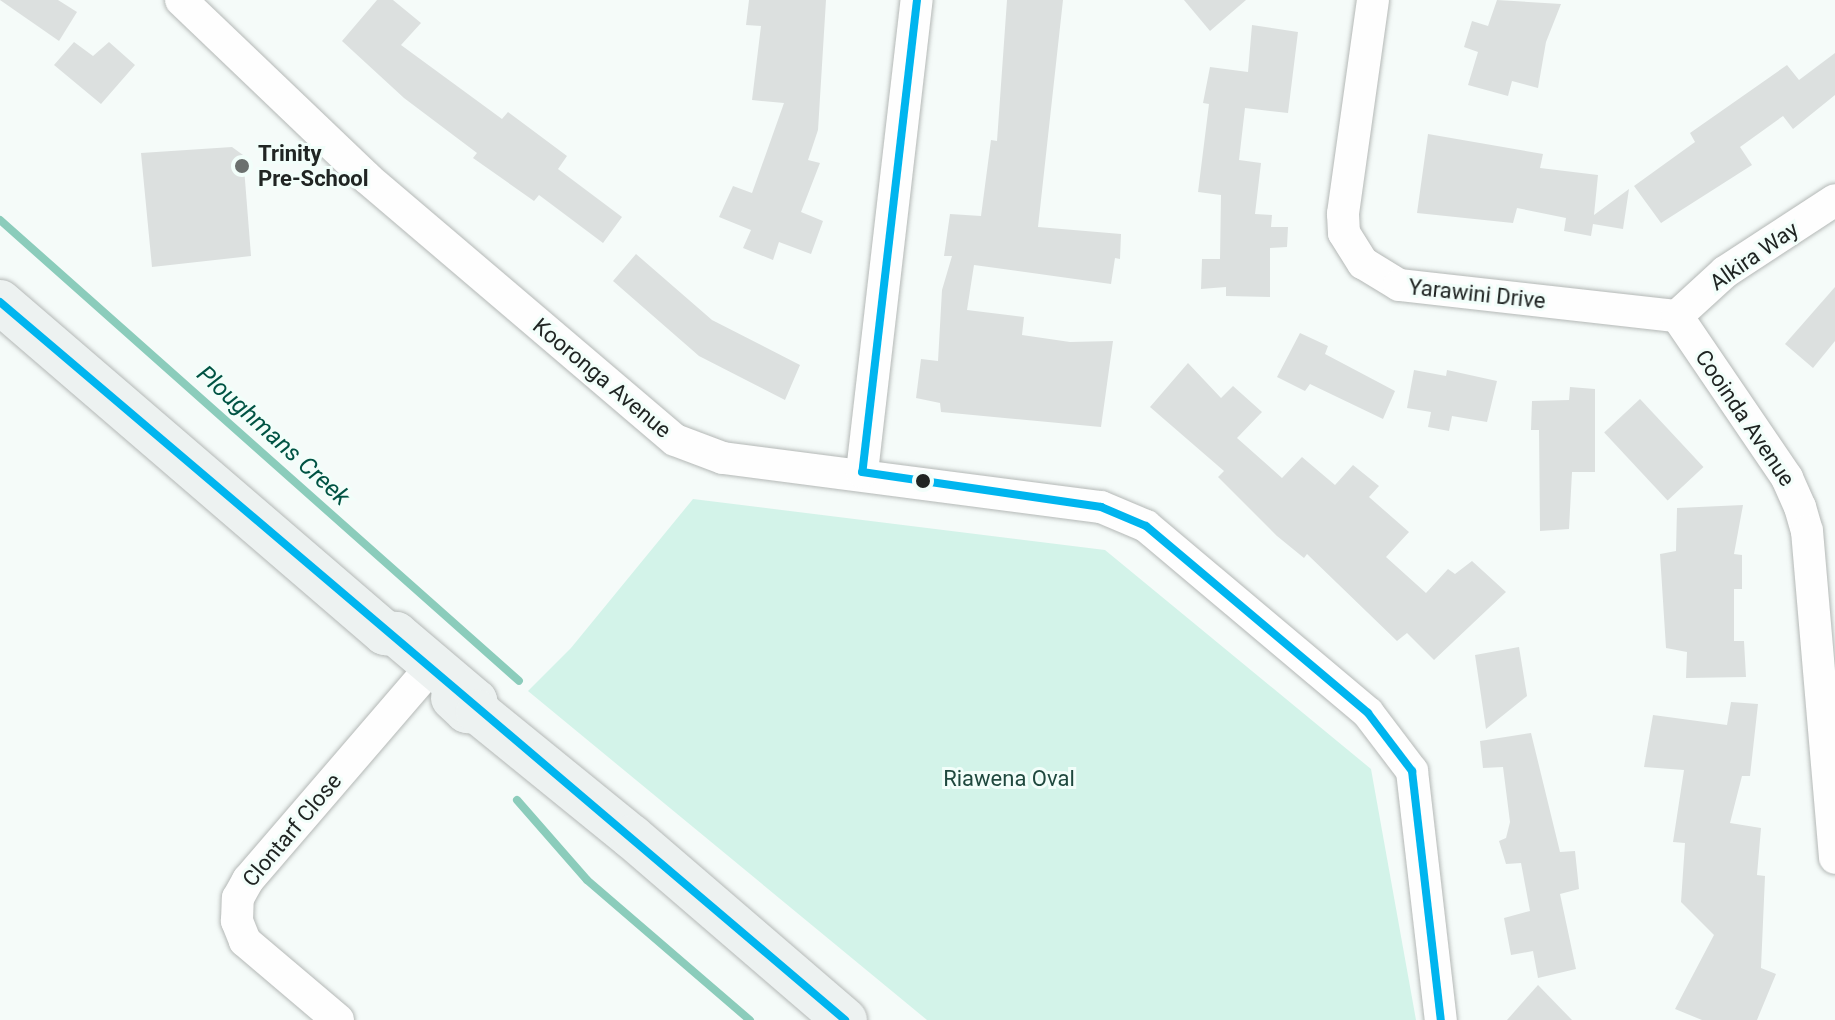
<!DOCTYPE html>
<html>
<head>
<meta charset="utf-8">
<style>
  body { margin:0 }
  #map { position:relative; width:1835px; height:1020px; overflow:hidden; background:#f5fbf9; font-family:Roboto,sans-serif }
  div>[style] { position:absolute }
  .green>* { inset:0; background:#d3f3e9 }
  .stream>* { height:8px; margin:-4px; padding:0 4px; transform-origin:4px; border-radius:4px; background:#8bccbb }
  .building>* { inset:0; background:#dce0df; transform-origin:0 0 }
  .roads { filter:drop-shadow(0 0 2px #b4b8b6) drop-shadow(0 0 2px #b4b8b6) }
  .street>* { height:32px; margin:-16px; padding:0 16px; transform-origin:16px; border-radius:16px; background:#fefefe }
  .secondary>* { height:44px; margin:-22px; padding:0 22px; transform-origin:22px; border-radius:22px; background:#edf2f1 }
  .bus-1>* { height:8px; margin:-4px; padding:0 4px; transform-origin:4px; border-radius:4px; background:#00b5ef }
  .dots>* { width:22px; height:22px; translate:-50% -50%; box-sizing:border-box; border:4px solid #f2fefa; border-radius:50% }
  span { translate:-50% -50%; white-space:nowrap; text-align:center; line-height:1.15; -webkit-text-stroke:6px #f2fefa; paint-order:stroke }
  .poi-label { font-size:22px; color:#202523; font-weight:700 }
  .left { translate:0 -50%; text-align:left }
  .street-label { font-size:22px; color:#202523 }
  .park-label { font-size:22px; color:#1f483e }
  .water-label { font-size:24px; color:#005343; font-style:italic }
</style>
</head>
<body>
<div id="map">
  <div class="green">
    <i style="clip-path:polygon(693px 499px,1105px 550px,1371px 769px,1416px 1020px,927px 1020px,528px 691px,571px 648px)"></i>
  </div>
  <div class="stream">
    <i style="left:0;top:220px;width:694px;rotate:41.61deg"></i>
    <i style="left:517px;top:800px;width:106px;rotate:48.8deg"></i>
    <i style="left:587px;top:880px;width:215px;rotate:40.7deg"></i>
  </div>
  <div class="building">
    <i style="clip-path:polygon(0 0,58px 0,77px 12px,59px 41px)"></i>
    <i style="clip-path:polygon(377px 0,393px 0,421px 23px,401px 45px,502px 119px,508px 112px,567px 156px,558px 169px,622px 217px,603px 243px,539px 195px,534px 201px,473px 158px,477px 153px,404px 98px,342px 41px)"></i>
    <i style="clip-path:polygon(749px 0,826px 0,818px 130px,808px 160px,820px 163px,801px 212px,823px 221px,811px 254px,779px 242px,773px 260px,743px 248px,751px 230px,719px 217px,733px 186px,752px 193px,784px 103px,752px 100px,761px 26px,746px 25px)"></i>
    <i style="clip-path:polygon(1007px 0,1063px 0,1038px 227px,1121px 234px,1120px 259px,1115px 258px,1111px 284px,974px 265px,967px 310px,1024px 317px,1022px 335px,1070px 342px,1113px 341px,1101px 427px,941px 412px,940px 403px,916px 398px,921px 359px,938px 361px,942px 290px,952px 256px,944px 256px,950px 214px,981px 216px,991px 140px,997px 141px)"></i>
    <i style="clip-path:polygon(1184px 0,1246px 0,1210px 31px)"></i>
    <i style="clip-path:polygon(1497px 0,1561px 4px,1546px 42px,1538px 88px,1512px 81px,1508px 96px,1468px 85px,1478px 52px,1464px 47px,1472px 21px,1488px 26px)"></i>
    <i style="clip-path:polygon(1252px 25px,1298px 32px,1288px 113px,1245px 108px,1239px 160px,1261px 163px,1255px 214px,1272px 215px,1271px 227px,1288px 227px,1287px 247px,1270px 248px,1270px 297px,1226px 296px,1226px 287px,1201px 289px,1202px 259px,1220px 259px,1221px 195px,1198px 192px,1209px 104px,1203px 103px,1210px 67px,1248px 72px)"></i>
    <i style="clip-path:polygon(74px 42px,93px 56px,109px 42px,135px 65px,101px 104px,54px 65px)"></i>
    <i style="clip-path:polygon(1835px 53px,1835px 95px,1793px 129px,1783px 116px,1740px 147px,1752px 165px,1661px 223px,1634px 186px,1695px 142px,1690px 133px,1787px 65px,1799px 80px)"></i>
    <i style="clip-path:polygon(1428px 134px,1543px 154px,1540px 168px,1598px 175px,1594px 215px,1629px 189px,1623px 229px,1593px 224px,1591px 236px,1564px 231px,1566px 218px,1517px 208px,1513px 223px,1417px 213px)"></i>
    <i style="clip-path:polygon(232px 147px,243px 155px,251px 256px,152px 267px,141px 153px)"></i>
    <i style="clip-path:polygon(636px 254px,712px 320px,800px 365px,785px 400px,699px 356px,613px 281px)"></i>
    <i style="clip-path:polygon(1835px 287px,1835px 341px,1813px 368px,1785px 344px)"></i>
    <i style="clip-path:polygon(1300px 333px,1328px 346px,1325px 354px,1395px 391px,1383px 419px,1310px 384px,1305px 391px,1277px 377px)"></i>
    <i style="clip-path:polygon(1188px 363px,1221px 398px,1233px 386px,1262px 412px,1237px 438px,1282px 478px,1302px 457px,1335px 485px,1353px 465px,1379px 486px,1369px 497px,1409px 532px,1386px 557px,1426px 593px,1448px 569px,1455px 574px,1472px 561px,1506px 592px,1434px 660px,1407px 633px,1397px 641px,1307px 554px,1304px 558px,1277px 536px,1218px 477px,1224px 471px,1150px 407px)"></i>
    <i style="clip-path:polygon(1414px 370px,1446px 376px,1447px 370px,1497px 381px,1487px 422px,1452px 416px,1449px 431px,1428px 427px,1431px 412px,1407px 408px)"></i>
    <i style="clip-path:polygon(1570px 387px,1595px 389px,1595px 472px,1572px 472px,1569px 529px,1540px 531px,1539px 430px,1531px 430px,1532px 401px,1569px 400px)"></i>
    <i style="left:1640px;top:399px;width:93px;height:49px;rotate:47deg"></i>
    <i style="clip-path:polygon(1743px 505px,1734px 554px,1742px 555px,1742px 589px,1734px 589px,1734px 641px,1744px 641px,1746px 677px,1686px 678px,1687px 652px,1666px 648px,1660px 554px,1676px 551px,1677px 508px)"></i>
    <i style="clip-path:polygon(1519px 647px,1527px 696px,1486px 729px,1475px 655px)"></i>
    <i style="clip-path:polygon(1731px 702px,1758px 704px,1750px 776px,1742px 776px,1730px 823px,1761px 828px,1757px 875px,1765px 876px,1761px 968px,1776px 974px,1757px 1020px,1702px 1020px,1675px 1009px,1714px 935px,1681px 902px,1685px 843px,1673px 842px,1684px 770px,1644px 767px,1653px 715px,1727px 725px)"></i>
    <i style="clip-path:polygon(1531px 733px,1560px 852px,1575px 851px,1579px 889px,1560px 894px,1576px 969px,1538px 978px,1533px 951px,1511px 955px,1504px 918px,1530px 911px,1521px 863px,1506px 864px,1499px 841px,1506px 838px,1510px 822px,1503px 767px,1483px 768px,1480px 741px)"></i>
    <i style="clip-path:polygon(1538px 985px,1572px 1020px,1507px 1020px)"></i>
  </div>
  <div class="roads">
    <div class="street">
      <i style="left:181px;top:0;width:257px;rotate:43.7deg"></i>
      <i style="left:367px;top:178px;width:404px;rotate:40.4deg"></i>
      <i style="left:675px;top:440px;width:51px;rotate:20.6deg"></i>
      <i style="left:723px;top:458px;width:381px;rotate:7.4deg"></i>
      <i style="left:1101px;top:507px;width:49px;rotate:22.9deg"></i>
      <i style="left:1146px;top:526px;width:290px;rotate:40.1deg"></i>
      <i style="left:1368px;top:713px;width:73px;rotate:52.8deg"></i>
      <i style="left:1412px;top:771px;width:251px;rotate:83.4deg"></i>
      <i style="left:1373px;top:0;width:216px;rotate:98deg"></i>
      <i style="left:1343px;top:214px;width:19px;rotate:87deg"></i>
      <i style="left:1344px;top:233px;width:36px;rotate:58deg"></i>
      <i style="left:1363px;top:263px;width:42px;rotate:31.4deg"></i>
      <i style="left:1399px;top:285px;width:280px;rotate:6.4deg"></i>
      <i style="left:1677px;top:316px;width:196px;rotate:55.8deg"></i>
      <i style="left:1787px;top:478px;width:32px;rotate:66deg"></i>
      <i style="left:1800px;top:507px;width:25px;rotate:74deg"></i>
      <i style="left:1807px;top:531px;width:328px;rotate:85.1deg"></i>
      <i style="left:1677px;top:316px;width:65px;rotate:-42.5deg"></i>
      <i style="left:1725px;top:272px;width:131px;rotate:-33.2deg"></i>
      <i style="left:862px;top:472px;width:475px;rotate:-83.4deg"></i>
      <i style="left:338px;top:1020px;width:122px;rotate:-139.7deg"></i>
      <i style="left:245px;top:941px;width:22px;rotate:-112deg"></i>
      <i style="left:237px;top:921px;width:23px;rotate:-88deg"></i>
      <i style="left:238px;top:898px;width:21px;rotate:-61deg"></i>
      <i style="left:248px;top:880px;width:272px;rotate:-49.3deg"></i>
    </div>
    <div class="secondary">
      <i style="left:0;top:302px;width:508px;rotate:40.69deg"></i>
      <i style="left:385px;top:633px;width:11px;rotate:5deg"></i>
      <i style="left:396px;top:634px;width:104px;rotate:40.3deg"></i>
      <i style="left:475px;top:701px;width:11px;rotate:75deg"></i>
      <i style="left:453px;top:698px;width:19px;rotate:43deg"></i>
      <i style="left:467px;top:711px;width:11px;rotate:5deg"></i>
      <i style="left:478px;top:712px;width:198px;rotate:39.1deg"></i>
      <i style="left:632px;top:837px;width:281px;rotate:40.7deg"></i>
    </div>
  </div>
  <div class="bus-1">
    <i style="left:917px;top:0;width:475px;rotate:96.6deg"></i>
    <i style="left:862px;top:472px;width:242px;rotate:8.3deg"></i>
    <i style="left:1101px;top:507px;width:49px;rotate:22.9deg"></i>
    <i style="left:1146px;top:526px;width:290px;rotate:40.1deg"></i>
    <i style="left:1368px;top:713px;width:73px;rotate:52.8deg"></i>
    <i style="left:1412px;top:771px;width:251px;rotate:83.4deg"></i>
    <i style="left:0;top:302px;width:1109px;rotate:40.35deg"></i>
  </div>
  <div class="dots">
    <i style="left:242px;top:166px;background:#6b706e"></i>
    <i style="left:923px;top:481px;background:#202523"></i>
  </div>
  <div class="poi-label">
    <span class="left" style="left:258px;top:166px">Trinity<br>Pre-School</span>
  </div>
  <div class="street-label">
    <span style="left:1754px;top:256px;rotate:-35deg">Alkira Way</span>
    <span style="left:1477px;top:294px;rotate:6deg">Yarawini Drive</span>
    <span style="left:602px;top:378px;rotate:40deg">Kooronga Avenue</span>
    <span style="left:1745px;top:418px;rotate:56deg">Cooinda Avenue</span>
    <span style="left:292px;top:830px;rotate:-50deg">Clontarf Close</span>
  </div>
  <div class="park-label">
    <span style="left:1009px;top:779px">Riawena Oval</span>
  </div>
  <div class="water-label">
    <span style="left:273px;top:436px;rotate:42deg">Ploughmans Creek</span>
  </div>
</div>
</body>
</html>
